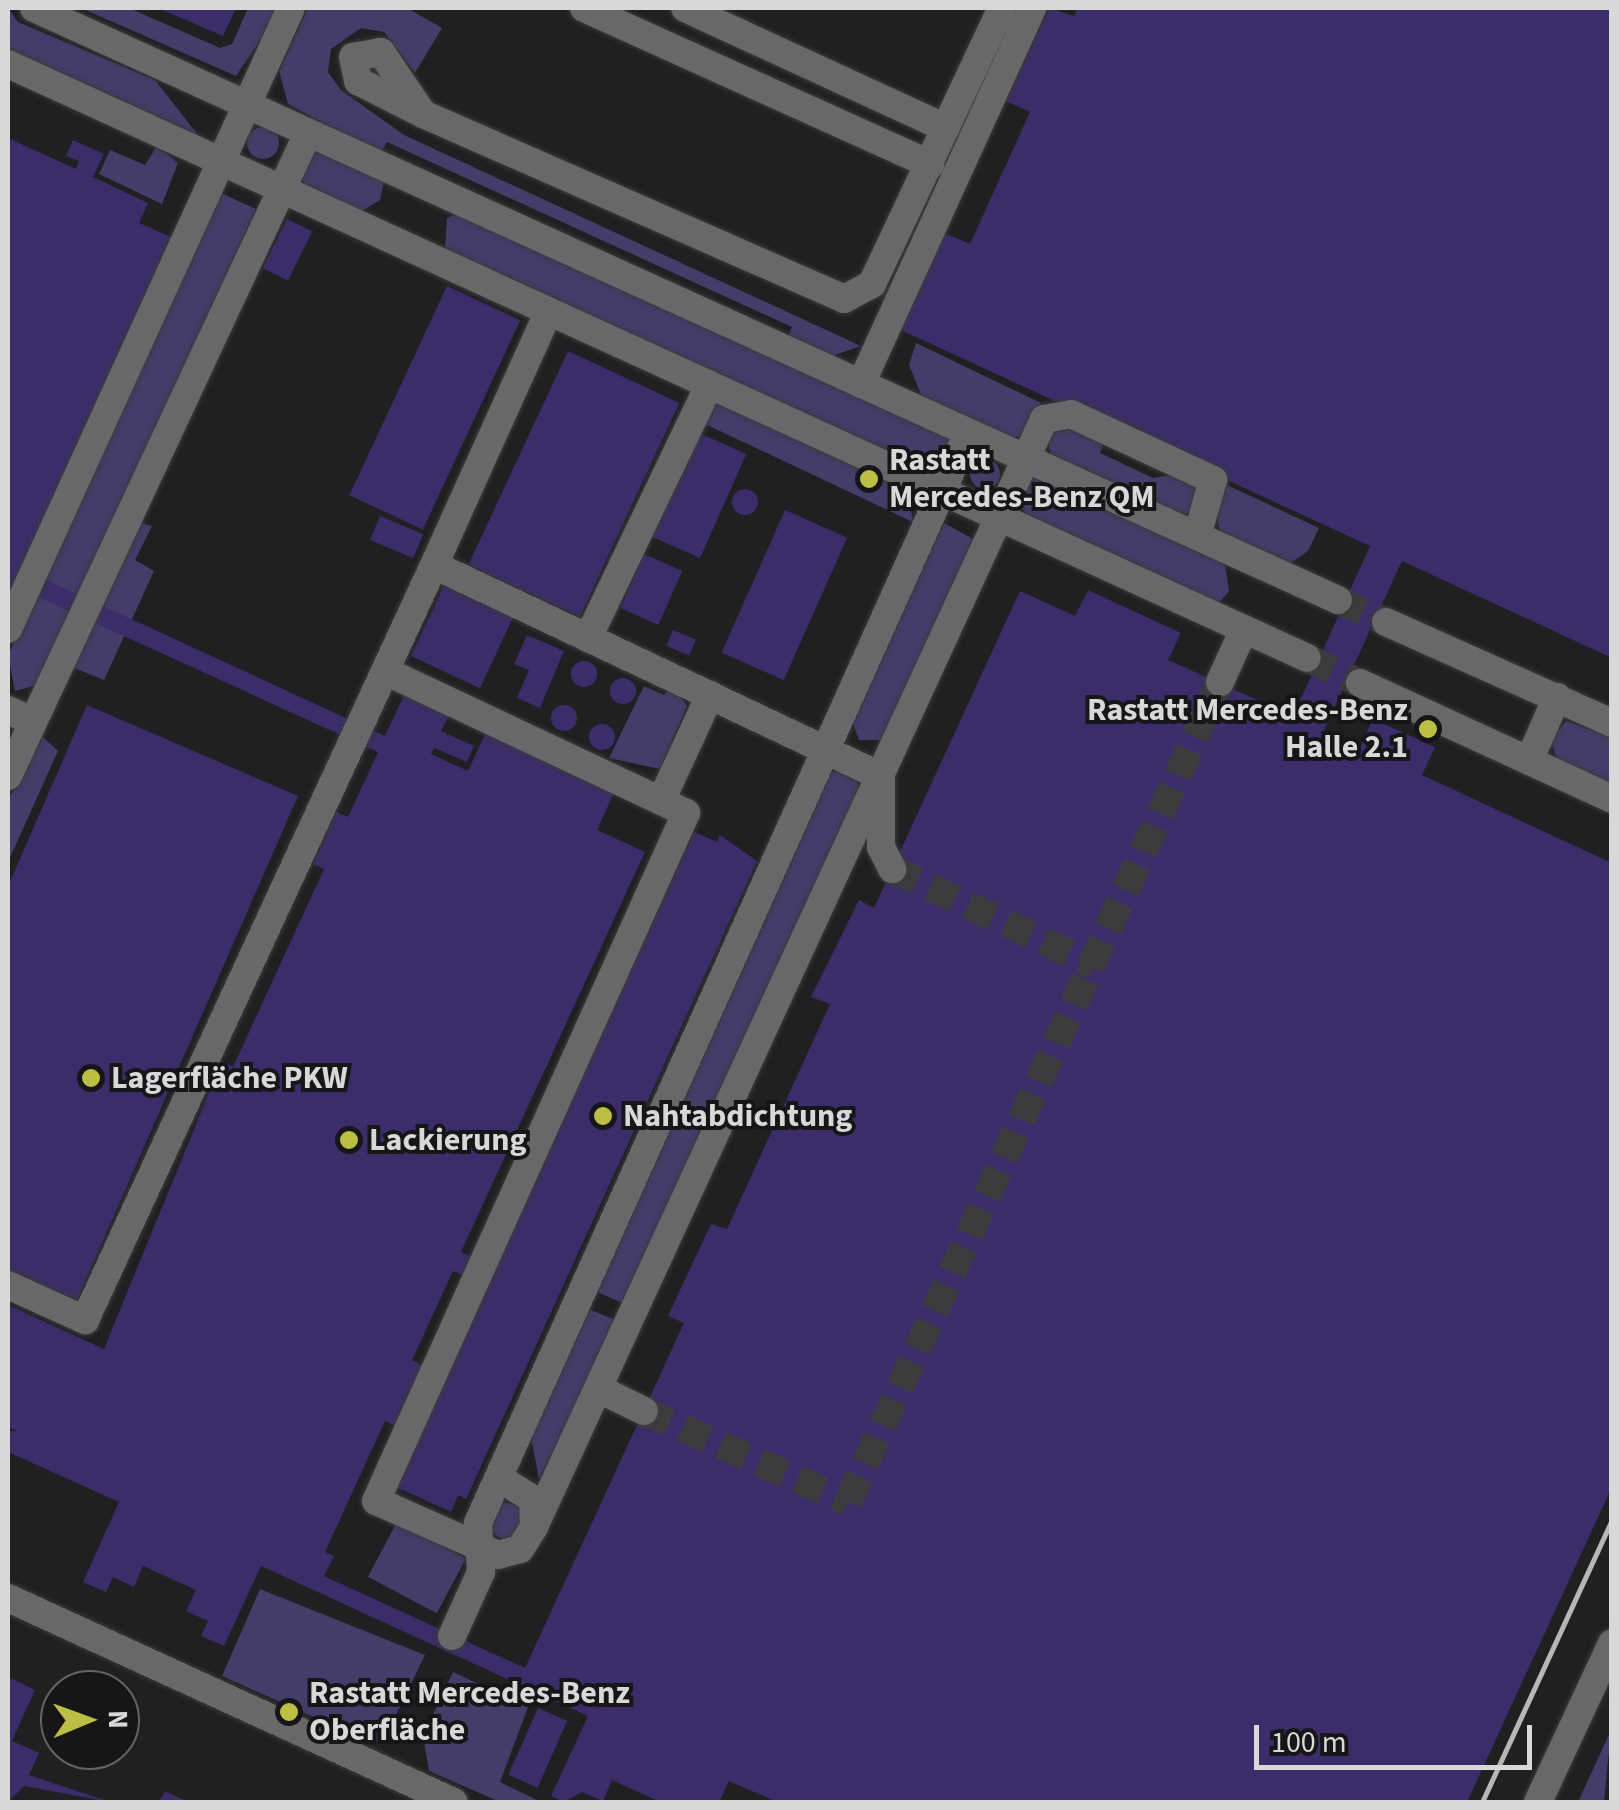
<!DOCTYPE html>
<html>
<head>
<meta charset="utf-8">
<style>
  body { margin:0 }
  #map { position:relative; width:1619px; height:1810px; overflow:hidden; background:#201f22; font-family:"Source Sans 3",sans-serif }
  div>[style] { position:absolute }
  .green>* { inset:0; background:#453c6a; transform-origin:0 0 }
  .round { border-radius:50% }
  .building>* { inset:0; background:#3b2d69; transform-origin:0 0 }
  .minor-tunnel>* { height:28px; margin-top:-14px; transform-origin:0; background:repeating-linear-gradient(90deg,#3c3b3d 0 28px,transparent 0 42px) }
  .roads { filter:drop-shadow(0 0 2px #3b3b3c) drop-shadow(0 0 2px #3b3b3c) }
  .minor>* { height:28px; margin:-14px; padding:0 14px; transform-origin:14px; border-radius:14px; background:#68686b }
  .rail>* { height:5px; margin:-2.5px; padding:0 2.5px; transform-origin:2.5px; border-radius:2.5px; background:#b7b7b8 }
  .dots>* { width:28px; height:28px; translate:-50% -50%; box-sizing:border-box; border:5px solid #161619; border-radius:50% }
  span { translate:-50% -50%; white-space:nowrap; text-align:center; line-height:1.15; -webkit-text-stroke:8px #161619; paint-order:stroke }
  .poi-label { font-size:32px; color:#d8d8d9; font-weight:700 }
  .left { translate:0 -50%; text-align:left }
  .right { translate:-100% -50%; text-align:right }
  .frame { position:absolute; inset:0; border:10px solid #d8d8d9; pointer-events:none }
  .north { position:absolute; left:40px; top:1670px; width:100px; height:100px; box-sizing:border-box; background:#161619; border:2px solid #646466; border-radius:50%; rotate:89deg; font-size:28px; font-weight:700; line-height:40px; text-align:center; color:#d8d8d9 }
  .north::after { content:''; display:block; margin:auto; width:35px; height:45px; background:#bbc044; clip-path:polygon(50% 0,100% 100%,50% 72%,0 100%) }
  .scale { position:absolute; left:1254px; top:1725px; width:278px; height:45px; box-sizing:border-box; border:5px solid #d8d8d9; border-top:0; padding-left:12px; font-size:30px; line-height:35px; white-space:nowrap; color:#d8d8d9; -webkit-text-stroke:8px #161619; paint-order:stroke }
</style>
</head>
<body>
<div id="map">
  <div class="green">
    <i style="clip-path:polygon(8px 8px,18px 22px,155px 80px,198px 135px,8px 48px)"></i>
    <i style="clip-path:polygon(81px 8px,129px 8px,220px 48px,232px 44px,248px 8px,282px 8px,236px 76px)"></i>
    <i style="clip-path:polygon(308px 8px,407px 8px,442px 28px,415px 73px,384px 32px,361px 28px,331px 49px,328px 72px,341px 90px,404px 135px,861px 346px,826px 358px,787px 340px,792px 327px,387px 142px,380px 154px,288px 104px,279px 71px)"></i>
    <i class="round" style="left:247px;top:127px;width:32px;height:32px"></i>
    <i style="clip-path:polygon(157px 146px,178px 163px,162px 204px,99px 174px,110px 150px,145px 165px)"></i>
    <i style="clip-path:polygon(310px 148px,384px 181px,380px 200px,362px 211px,305px 185px,299px 174px)"></i>
    <i style="clip-path:polygon(221px 193px,256px 209px,37px 685px,15px 691px,8px 655px)"></i>
    <i style="clip-path:polygon(462px 212px,944px 431px,952px 449px,939px 467px,920px 466px,445px 248px,447px 218px)"></i>
    <i style="clip-path:polygon(916px 343px,1041px 403px,1020px 436px,1003px 439px,922px 397px,909px 365px)"></i>
    <i style="clip-path:polygon(712px 401px,908px 491px,913px 522px,705px 424px)"></i>
    <i style="clip-path:polygon(1061px 421px,1105px 440px,1100px 453px,1153px 478px,1178px 474px,1199px 483px,1192px 512px,1180px 515px,1051px 455px,1047px 436px)"></i>
    <i class="round" style="left:970px;top:459px;width:30px;height:30px"></i>
    <i style="clip-path:polygon(1041px 475px,1224px 559px,1229px 591px,1218px 604px,1028px 517px,1019px 503px,1026px 481px)"></i>
    <i style="clip-path:polygon(1227px 485px,1319px 528px,1308px 551px,1289px 564px,1221px 535px,1215px 510px)"></i>
    <i style="clip-path:polygon(139px 522px,152px 526px,135px 560px,154px 571px,104px 680px,69px 666px)"></i>
    <i style="clip-path:polygon(944px 523px,975px 540px,890px 729px,881px 740px,859px 740px,851px 718px)"></i>
    <i style="clip-path:polygon(671px 684px,687px 706px,660px 769px,609px 758px,644px 686px,664px 695px)"></i>
    <i style="clip-path:polygon(1566px 721px,1611px 737px,1611px 785px,1556px 758px,1551px 739px)"></i>
    <i style="clip-path:polygon(43px 737px,58px 751px,8px 862px,8px 800px)"></i>
    <i style="clip-path:polygon(844px 769px,857px 778px,859px 794px,627px 1305px,590px 1289px,828px 773px)"></i>
    <i style="clip-path:polygon(586px 1308px,618px 1321px,539px 1479px,529px 1427px)"></i>
    <i class="round" style="left:489px;top:1503px;width:36px;height:36px"></i>
    <i style="left:397px;top:1522px;width:78px;height:62px;rotate:28deg"></i>
    <i style="clip-path:polygon(260px 1589px,425px 1655px,384px 1739px,374px 1744px,222px 1676px)"></i>
    <i style="clip-path:polygon(453px 1672px,528px 1707px,500px 1782px,541px 1802px,500px 1802px,429px 1771px,423px 1736px)"></i>
    <i style="clip-path:polygon(1611px 1730px,1604px 1802px,1578px 1802px)"></i>
  </div>
  <div class="building">
    <i style="clip-path:polygon(158px 8px,236px 8px,223px 36px)"></i>
    <i style="clip-path:polygon(evenodd,1049px 8px,1074px 16px,1077px 8px,1612px 8px,1612px 658px,1402px 561px,1324px 730px,1360px 747px,1373px 719px,1435px 747px,1422px 775px,1612px 863px,1612px 1487px,1467px 1802px,777px 1802px,729px 1781px,719px 1802px,660px 1802px,612px 1780px,603px 1801px,582px 1792px,564px 1802px,551px 1796px,588px 1716px,261px 1566px,224px 1646px,201px 1636px,208px 1621px,186px 1611px,196px 1590px,143px 1566px,134px 1587px,113px 1577px,106px 1592px,83px 1582px,119px 1502px,8px 1452px,8px 1431px,17px 1431px,8px 1427px,8px 1305px,104px 1349px,222px 1061px,233px 1067px,324px 869px,313px 864px,336px 812px,348px 817px,378px 752px,12px 585px,8px 595px,8px 138px,76px 169px,79px 161px,66px 156px,73px 140px,104px 154px,93px 177px,148px 203px,139px 223px,171px 237px,20px 568px,385px 736px,406px 691px,451px 712px,441px 731px,474px 746px,467px 762px,434px 748px,431px 754px,468px 771px,488px 728px,616px 788px,597px 830px,645px 852px,461px 1252px,495px 1268px,694px 832px,717px 842px,720px 835px,757px 861px,466px 1499px,458px 1495px,451px 1512px,396px 1487px,418px 1436px,385px 1421px,325px 1552px,334px 1556px,324px 1576px,525px 1668px,684px 1323px,668px 1316px,711px 1224px,727px 1229px,830px 1004px,811px 997px,859px 900px,874px 908px,1020px 591px,1075px 616px,1088px 590px,1181px 633px,1168px 660px,1293px 716px,1370px 546px,901px 330px,945px 233px,970px 244px,1030px 112px,1006px 101px,1049px 8px,453px 1271px,487px 1286px,446px 1376px,412px 1360px,453px 1271px)"></i>
    <i style="left:287px;top:219px;width:28px;height:55px;rotate:26deg"></i>
    <i style="left:447px;top:286px;width:81px;height:231px;rotate:25deg"></i>
    <i style="left:568px;top:351px;width:123px;height:236px;rotate:25deg"></i>
    <i style="left:697px;top:432px;width:54px;height:114px;rotate:24deg"></i>
    <i class="round" style="left:732px;top:489px;width:26px;height:26px"></i>
    <i style="left:785px;top:510px;width:68px;height:156px;rotate:24deg"></i>
    <i style="left:380px;top:516px;width:47px;height:26px;rotate:23deg"></i>
    <i style="left:644px;top:554px;width:42px;height:59px;rotate:24deg"></i>
    <i style="left:447px;top:579px;width:76px;height:85px;rotate:25deg"></i>
    <i style="left:673px;top:630px;width:25px;height:17px;rotate:23deg"></i>
    <i style="clip-path:polygon(527px 635px,564px 651px,540px 708px,517px 698px,529px 670px,514px 664px)"></i>
    <i class="round" style="left:571px;top:661px;width:26px;height:26px"></i>
    <i class="round" style="left:610px;top:678px;width:26px;height:26px"></i>
    <i class="round" style="left:551px;top:705px;width:26px;height:26px"></i>
    <i style="clip-path:polygon(87px 705px,298px 796px,77px 1300px,8px 1269px,8px 886px)"></i>
    <i class="round" style="left:589px;top:724px;width:26px;height:26px"></i>
    <i style="clip-path:polygon(8px 1677px,35px 1690px,12px 1741px,39px 1753px,29px 1775px,110px 1802px,24px 1786px,8px 1802px)"></i>
    <i style="left:538px;top:1708px;width:32px;height:73px;rotate:24deg"></i>
    <i style="clip-path:polygon(165px 1791px,188px 1802px,159px 1802px)"></i>
  </div>
  <div class="minor-tunnel">
    <i style="left:1338px;top:600px;width:53px;rotate:24.6deg"></i>
    <i style="left:1307px;top:658px;width:59px;rotate:25.3deg"></i>
    <i style="left:892px;top:869px;width:224px;rotate:25.4deg"></i>
    <i style="left:644px;top:1411px;width:223px;rotate:24deg"></i>
    <i style="left:848px;top:1502px;width:900px;rotate:-65.6deg"></i>
  </div>
  <div class="roads">
    <div class="minor">
      <i style="left:34px;top:8px;width:1432px;rotate:24.42deg"></i>
      <i style="left:584px;top:8px;width:380px;rotate:24.3deg"></i>
      <i style="left:685px;top:8px;width:287px;rotate:24.7deg"></i>
      <i style="left:8px;top:64px;width:1428px;rotate:24.57deg"></i>
      <i style="left:423px;top:114px;width:75px;rotate:-124.1deg"></i>
      <i style="left:381px;top:52px;width:28px;rotate:170deg"></i>
      <i style="left:353px;top:57px;width:25px;rotate:78deg"></i>
      <i style="left:358px;top:81px;width:73px;rotate:26.9deg"></i>
      <i style="left:423px;top:114px;width:460px;rotate:23.7deg"></i>
      <i style="left:844px;top:299px;width:32px;rotate:-28deg"></i>
      <i style="left:872px;top:284px;width:305px;rotate:-64.8deg"></i>
      <i style="left:547px;top:315px;width:274px;rotate:114.3deg"></i>
      <i style="left:434px;top:565px;width:494px;rotate:25.3deg"></i>
      <i style="left:881px;top:776px;width:71px;rotate:90deg"></i>
      <i style="left:881px;top:847px;width:25px;rotate:63deg"></i>
      <i style="left:861px;top:384px;width:413px;rotate:-65.5deg"></i>
      <i style="left:1386px;top:622px;width:248px;rotate:24.1deg"></i>
      <i style="left:8px;top:629px;width:682px;rotate:-65.5deg"></i>
      <i style="left:588px;top:638px;width:277px;rotate:-64.4deg"></i>
      <i style="left:385px;top:671px;width:305px;rotate:25.2deg"></i>
      <i style="left:1220px;top:682px;width:58px;rotate:-65.6deg"></i>
      <i style="left:1360px;top:683px;width:277px;rotate:24.7deg"></i>
      <i style="left:8px;top:710px;width:26px;rotate:25deg"></i>
      <i style="left:1529px;top:761px;width:70px;rotate:-66.4deg"></i>
      <i style="left:8px;top:776px;width:710px;rotate:-64.99deg"></i>
      <i style="left:8px;top:1285px;width:85px;rotate:24.4deg"></i>
      <i style="left:85px;top:1320px;width:832px;rotate:-65.19deg"></i>
      <i style="left:599px;top:1389px;width:50px;rotate:26.1deg"></i>
      <i style="left:499px;top:1478px;width:40px;rotate:32deg"></i>
      <i style="left:533px;top:1499px;width:28px;rotate:88deg"></i>
      <i style="left:534px;top:1527px;width:26px;rotate:122deg"></i>
      <i style="left:520px;top:1549px;width:23px;rotate:165deg"></i>
      <i style="left:498px;top:1555px;width:133px;rotate:-156.1deg"></i>
      <i style="left:376px;top:1501px;width:755px;rotate:-65.74deg"></i>
      <i style="left:686px;top:813px;width:28px;rotate:-154deg"></i>
      <i style="left:661px;top:801px;width:117px;rotate:-65.2deg"></i>
      <i style="left:534px;top:1527px;width:1220px;rotate:-65.28deg"></i>
      <i style="left:1044px;top:419px;width:27px;rotate:-10deg"></i>
      <i style="left:1071px;top:414px;width:157px;rotate:24.9deg"></i>
      <i style="left:1213px;top:480px;width:58px;rotate:105.9deg"></i>
      <i style="left:8px;top:1598px;width:490px;rotate:24.6deg"></i>
      <i style="left:452px;top:1636px;width:70px;rotate:-65.6deg"></i>
      <i style="left:481px;top:1572px;width:49px;rotate:-93.5deg"></i>
      <i style="left:478px;top:1523px;width:1195px;rotate:-65.79deg"></i>
      <i style="left:1538px;top:1802px;width:175px;rotate:-65deg"></i>
    </div>
  </div>
  <div class="rail">
    <i style="left:1482px;top:1802px;width:311px;rotate:-65.3deg"></i>
  </div>
  <div class="dots">
    <i style="left:869px;top:479px;background:#bbc044"></i>
    <i style="left:1428px;top:729px;background:#bbc044"></i>
    <i style="left:91px;top:1078px;background:#bbc044"></i>
    <i style="left:603px;top:1116px;background:#bbc044"></i>
    <i style="left:349px;top:1140px;background:#bbc044"></i>
    <i style="left:289px;top:1712px;background:#bbc044"></i>
  </div>
  <div class="poi-label">
    <span class="left" style="left:889px;top:479px">Rastatt<br>Mercedes-Benz QM</span>
    <span class="right" style="left:1408px;top:729px">Rastatt Mercedes-Benz<br>Halle 2.1</span>
    <span class="left" style="left:111px;top:1078px">Lagerfläche PKW</span>
    <span class="left" style="left:623px;top:1116px">Nahtabdichtung</span>
    <span class="left" style="left:369px;top:1140px">Lackierung</span>
    <span class="left" style="left:309px;top:1712px">Rastatt Mercedes-Benz<br>Oberfläche</span>
  </div>
  <div class="frame"></div>
  <div class="north">N</div>
  <div class="scale">100 m</div>
</div>
</body>
</html>
